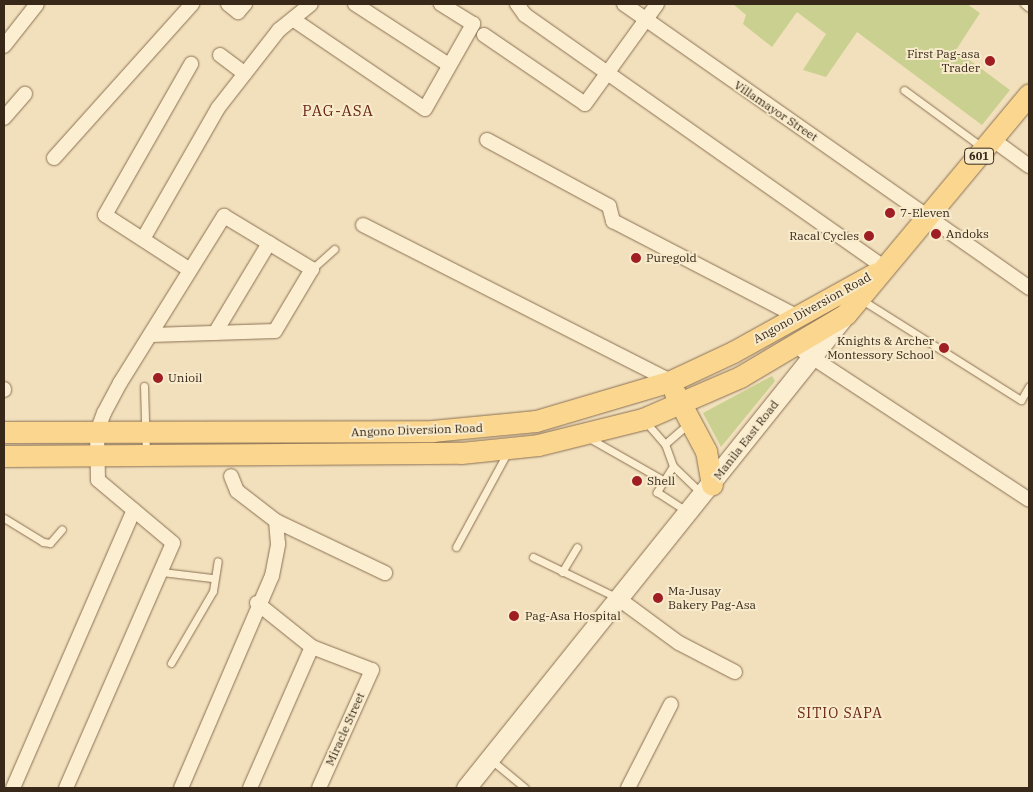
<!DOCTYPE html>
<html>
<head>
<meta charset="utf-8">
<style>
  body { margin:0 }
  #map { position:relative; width:1033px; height:792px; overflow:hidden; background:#f2e0bc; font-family:"IBM Plex Serif",serif }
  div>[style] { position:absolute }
  .green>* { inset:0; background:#cad08f }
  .roads { filter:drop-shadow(0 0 1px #8b7054) drop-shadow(0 0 1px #8b7054) }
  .service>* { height:7px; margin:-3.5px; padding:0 3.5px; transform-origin:3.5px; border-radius:3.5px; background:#fceed0 }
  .minor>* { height:14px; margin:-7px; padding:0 7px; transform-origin:7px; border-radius:7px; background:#fceed0 }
  .secondary>* { height:19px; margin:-9.5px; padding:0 9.5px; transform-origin:9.5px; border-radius:9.5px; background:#fceed0 }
  .primary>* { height:21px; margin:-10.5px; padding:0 10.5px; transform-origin:10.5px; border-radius:10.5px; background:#fad68f }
  .dots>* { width:14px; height:14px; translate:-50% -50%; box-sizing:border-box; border:2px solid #f8ebcc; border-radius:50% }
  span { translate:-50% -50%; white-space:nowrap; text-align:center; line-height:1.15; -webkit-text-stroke:4px #f8ebcc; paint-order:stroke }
  .shield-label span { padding:1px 4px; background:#f8ebcc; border:1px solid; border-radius:4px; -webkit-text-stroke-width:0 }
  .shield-label { font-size:11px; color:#38281a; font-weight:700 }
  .poi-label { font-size:12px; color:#38281a }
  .right { translate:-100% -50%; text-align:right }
  .left { translate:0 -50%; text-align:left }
  .street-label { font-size:12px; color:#38281a }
  .neighbourhood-label { font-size:14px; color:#692516; letter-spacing:1px }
  .quarter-label { font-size:15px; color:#692516; letter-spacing:1px }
  .frame { position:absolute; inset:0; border:5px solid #38281a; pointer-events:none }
</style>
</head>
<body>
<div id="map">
  <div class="green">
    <i style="clip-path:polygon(733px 4px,967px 4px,980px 13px,956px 50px,1010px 90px,982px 125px,857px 32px,826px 77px,803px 70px,826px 34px,797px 12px,772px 47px,743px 24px,746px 15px)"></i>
    <i style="clip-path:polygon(772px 376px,775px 381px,721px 447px,703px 413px)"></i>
  </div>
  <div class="roads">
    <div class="service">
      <i style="left:1024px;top:4px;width:6px;rotate:39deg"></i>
      <i style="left:904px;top:90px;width:97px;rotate:36.2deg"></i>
      <i style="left:312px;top:269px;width:30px;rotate:-42deg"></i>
      <i style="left:862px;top:300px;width:188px;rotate:32.2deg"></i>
      <i style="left:1021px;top:400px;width:16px;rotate:-60deg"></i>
      <i style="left:144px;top:386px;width:67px;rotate:88.3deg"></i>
      <i style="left:644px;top:420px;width:32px;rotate:49deg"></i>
      <i style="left:665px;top:444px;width:23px;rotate:70deg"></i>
      <i style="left:673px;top:466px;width:39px;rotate:44deg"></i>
      <i style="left:589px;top:438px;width:85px;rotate:29.6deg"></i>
      <i style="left:665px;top:444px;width:32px;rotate:-41deg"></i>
      <i style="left:673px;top:466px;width:31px;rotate:122deg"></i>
      <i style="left:657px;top:492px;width:37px;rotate:33deg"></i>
      <i style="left:4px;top:518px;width:46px;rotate:31.6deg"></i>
      <i style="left:43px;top:542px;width:7px;rotate:8deg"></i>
      <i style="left:50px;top:543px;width:18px;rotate:-49deg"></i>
      <i style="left:456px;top:547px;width:107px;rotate:-61.5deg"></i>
      <i style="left:533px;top:557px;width:94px;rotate:25.8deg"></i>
      <i style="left:162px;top:572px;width:50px;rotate:6.8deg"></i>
      <i style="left:562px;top:572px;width:29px;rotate:-59deg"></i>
      <i style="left:171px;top:663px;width:83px;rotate:-59.7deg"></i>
      <i style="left:213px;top:591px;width:30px;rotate:-81deg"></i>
      <i style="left:490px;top:759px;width:45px;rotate:39.6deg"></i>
    </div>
    <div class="minor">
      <i style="left:228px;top:4px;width:13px;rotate:39deg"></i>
      <i style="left:238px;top:12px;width:11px;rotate:-49deg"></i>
      <i style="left:355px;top:4px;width:112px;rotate:33deg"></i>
      <i style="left:517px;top:4px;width:14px;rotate:54deg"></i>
      <i style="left:525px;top:15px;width:440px;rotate:35.1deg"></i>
      <i style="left:624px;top:4px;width:495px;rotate:35deg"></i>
      <i style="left:294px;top:20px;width:158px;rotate:34.2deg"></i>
      <i style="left:425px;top:109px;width:98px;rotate:-60.5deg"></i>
      <i style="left:473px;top:24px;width:38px;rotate:-148deg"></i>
      <i style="left:484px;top:35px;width:122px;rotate:34.3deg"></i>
      <i style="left:585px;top:104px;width:123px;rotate:-54.2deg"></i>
      <i style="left:4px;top:46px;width:53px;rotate:-51.8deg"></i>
      <i style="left:220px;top:55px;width:31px;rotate:37deg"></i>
      <i style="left:4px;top:118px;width:32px;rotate:-49deg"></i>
      <i style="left:992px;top:139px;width:46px;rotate:36.1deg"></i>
      <i style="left:487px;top:140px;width:139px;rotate:28.4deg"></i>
      <i style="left:609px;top:206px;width:16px;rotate:75deg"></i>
      <i style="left:613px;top:221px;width:208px;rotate:27.4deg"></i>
      <i style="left:54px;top:158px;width:207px;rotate:-48.1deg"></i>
      <i style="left:363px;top:225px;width:345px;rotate:26.9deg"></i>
      <i style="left:143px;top:239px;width:151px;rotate:-60.2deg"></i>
      <i style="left:218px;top:108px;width:99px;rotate:-52deg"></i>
      <i style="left:279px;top:30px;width:41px;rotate:-39.1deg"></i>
      <i style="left:190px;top:270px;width:101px;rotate:-147.1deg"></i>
      <i style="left:105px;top:215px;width:174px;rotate:-60.3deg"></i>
      <i style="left:215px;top:333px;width:105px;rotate:-59deg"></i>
      <i style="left:804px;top:352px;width:269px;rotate:33.3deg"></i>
      <i style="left:4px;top:389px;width:1px;rotate:90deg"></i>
      <i style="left:276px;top:521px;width:121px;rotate:25.5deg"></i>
      <i style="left:619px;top:599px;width:74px;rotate:36.3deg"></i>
      <i style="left:679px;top:643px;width:63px;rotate:27.4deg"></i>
      <i style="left:257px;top:603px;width:70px;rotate:38.7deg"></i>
      <i style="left:312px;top:647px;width:64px;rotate:21deg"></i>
      <i style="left:372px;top:670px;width:129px;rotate:114.2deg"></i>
      <i style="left:13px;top:788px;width:303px;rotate:-66.5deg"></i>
      <i style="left:66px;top:788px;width:267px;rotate:-66.4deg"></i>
      <i style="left:173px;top:543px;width:98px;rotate:-140deg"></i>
      <i style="left:98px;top:480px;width:48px;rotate:-91.2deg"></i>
      <i style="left:97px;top:432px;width:20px;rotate:-70deg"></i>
      <i style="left:104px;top:413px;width:34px;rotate:-62deg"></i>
      <i style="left:120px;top:383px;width:197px;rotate:-58.1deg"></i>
      <i style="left:224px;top:216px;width:103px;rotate:31.1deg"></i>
      <i style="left:312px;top:269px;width:72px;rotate:120.8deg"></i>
      <i style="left:275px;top:331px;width:124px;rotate:178.2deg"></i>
      <i style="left:181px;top:788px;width:231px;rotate:-66.8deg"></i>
      <i style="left:272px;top:576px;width:33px;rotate:-79deg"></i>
      <i style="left:278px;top:544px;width:23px;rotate:-95deg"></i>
      <i style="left:276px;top:521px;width:49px;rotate:-142.4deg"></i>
      <i style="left:237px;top:491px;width:16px;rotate:-112deg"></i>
      <i style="left:250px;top:788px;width:154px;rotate:-66.3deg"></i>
      <i style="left:628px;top:788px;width:94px;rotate:-62.9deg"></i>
    </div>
    <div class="secondary">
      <i style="left:466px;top:788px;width:601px;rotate:-51.28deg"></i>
    </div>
    <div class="primary">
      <i style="left:675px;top:393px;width:66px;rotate:61.9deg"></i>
      <i style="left:706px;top:451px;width:34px;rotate:80deg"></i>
      <i style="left:4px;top:432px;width:428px;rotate:-0.1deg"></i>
      <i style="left:432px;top:431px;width:104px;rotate:-5.5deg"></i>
      <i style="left:536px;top:421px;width:141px;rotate:-16.5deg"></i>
      <i style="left:671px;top:381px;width:68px;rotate:-25.1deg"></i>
      <i style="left:733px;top:352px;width:161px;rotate:-29deg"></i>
      <i style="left:4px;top:456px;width:457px;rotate:-0.4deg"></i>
      <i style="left:461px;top:453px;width:77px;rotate:-5.9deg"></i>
      <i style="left:538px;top:445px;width:108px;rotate:-13.9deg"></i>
      <i style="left:643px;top:419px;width:106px;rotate:-23.4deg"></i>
      <i style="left:740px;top:377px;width:123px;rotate:-30.7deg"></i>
      <i style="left:846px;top:314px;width:286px;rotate:-50.2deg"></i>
    </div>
  </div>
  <div class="dots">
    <i style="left:990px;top:61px;background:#9f1e23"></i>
    <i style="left:890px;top:213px;background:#9f1e23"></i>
    <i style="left:936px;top:234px;background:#9f1e23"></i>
    <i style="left:869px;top:236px;background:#9f1e23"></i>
    <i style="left:636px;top:258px;background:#9f1e23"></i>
    <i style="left:944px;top:348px;background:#9f1e23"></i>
    <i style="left:158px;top:378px;background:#9f1e23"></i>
    <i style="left:637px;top:481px;background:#9f1e23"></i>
    <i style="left:658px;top:598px;background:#9f1e23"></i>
    <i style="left:514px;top:616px;background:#9f1e23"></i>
  </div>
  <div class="shield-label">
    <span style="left:979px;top:156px">601</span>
  </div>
  <div class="poi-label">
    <span class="right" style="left:980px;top:61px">First Pag-asa<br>Trader</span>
    <span class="left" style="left:900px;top:213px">7-Eleven</span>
    <span class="left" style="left:946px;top:234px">Andoks</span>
    <span class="right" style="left:859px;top:236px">Racal Cycles</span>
    <span class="left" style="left:646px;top:258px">Puregold</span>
    <span class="right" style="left:934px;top:348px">Knights &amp; Archer<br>Montessory School</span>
    <span class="left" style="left:168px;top:378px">Unioil</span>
    <span class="left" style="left:647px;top:481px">Shell</span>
    <span class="left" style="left:668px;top:598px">Ma-Jusay<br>Bakery Pag-Asa</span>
    <span class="left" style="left:525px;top:616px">Pag-Asa Hospital</span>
  </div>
  <div class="street-label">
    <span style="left:776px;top:111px;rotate:34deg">Villamayor Street</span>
    <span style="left:812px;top:308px;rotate:-29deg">Angono Diversion Road</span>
    <span style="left:417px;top:430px;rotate:-2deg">Angono Diversion Road</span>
    <span style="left:746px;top:440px;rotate:-52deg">Manila East Road</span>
    <span style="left:345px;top:729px;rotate:-66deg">Miracle Street</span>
  </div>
  <div class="neighbourhood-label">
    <span style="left:840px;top:713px">SITIO SAPA</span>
  </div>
  <div class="quarter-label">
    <span style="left:338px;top:111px">PAG-ASA</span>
  </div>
  <div class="frame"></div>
</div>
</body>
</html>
